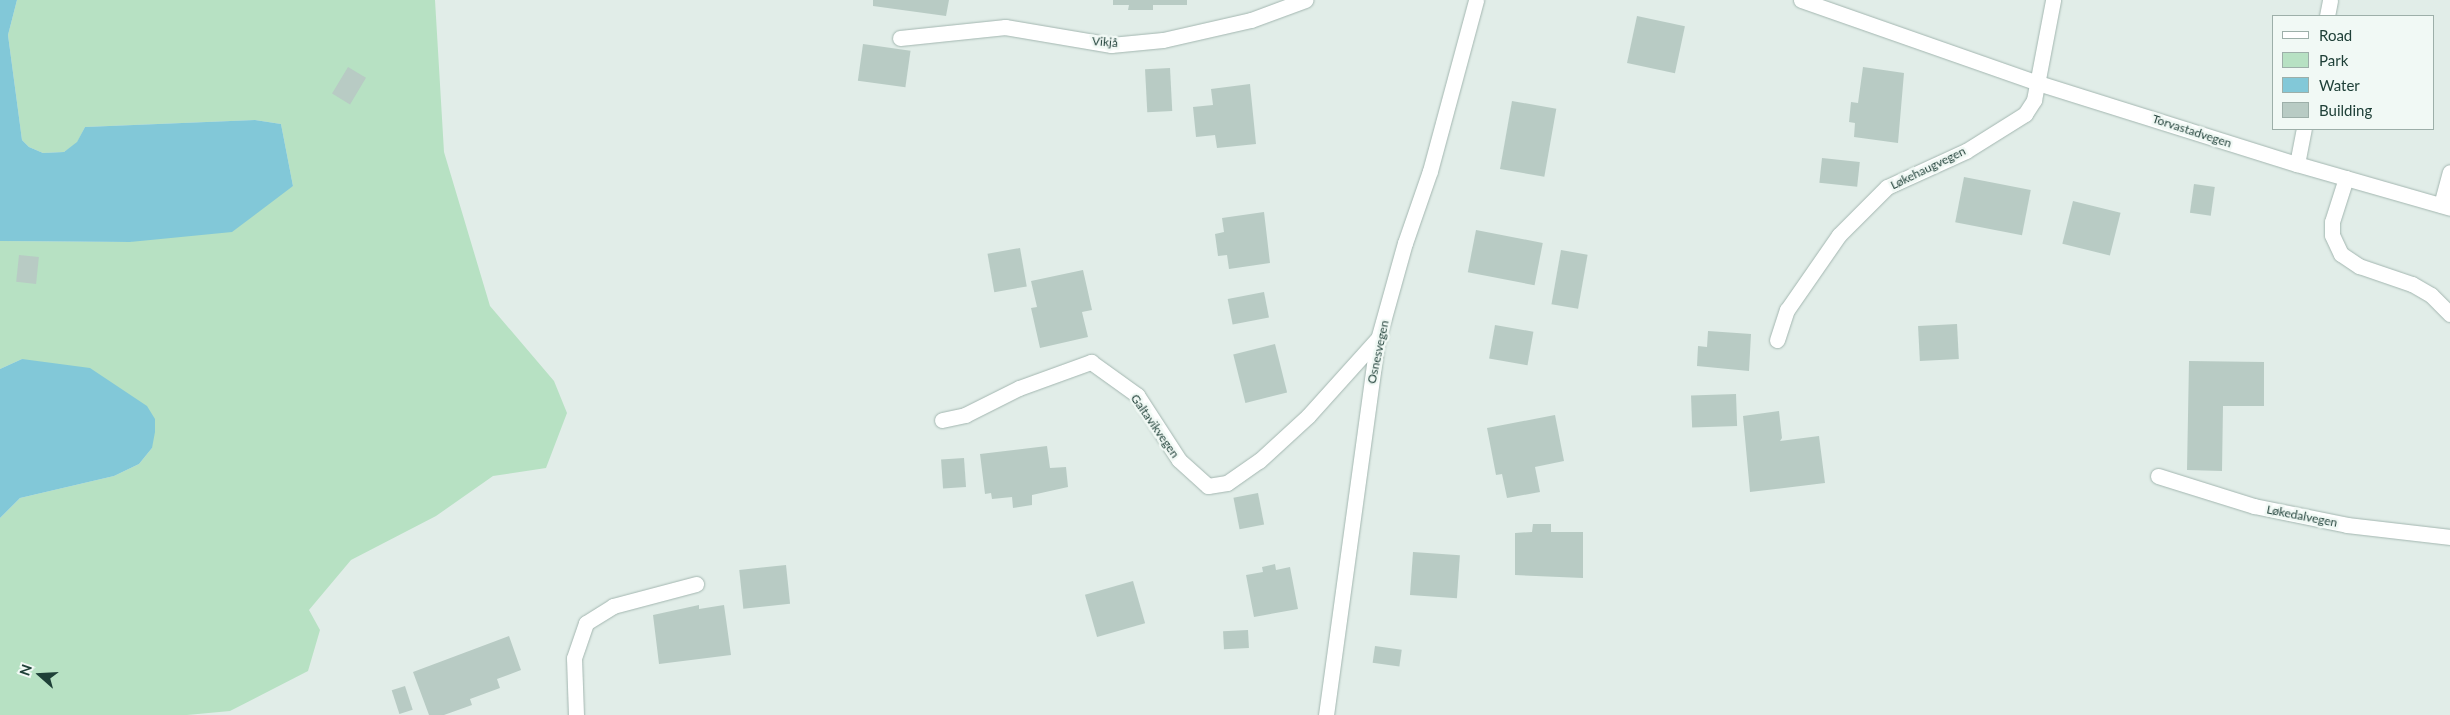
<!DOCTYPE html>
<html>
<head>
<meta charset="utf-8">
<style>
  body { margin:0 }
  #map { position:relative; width:2450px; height:715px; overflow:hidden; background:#e1ede8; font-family:Lato,sans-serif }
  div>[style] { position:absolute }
  .green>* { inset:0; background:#b7e1c3 }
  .water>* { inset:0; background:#82c8d8 }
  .building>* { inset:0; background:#b8cbc4; transform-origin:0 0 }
  .roads { filter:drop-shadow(0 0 1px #a3b6b0) drop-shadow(0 0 1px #a3b6b0) }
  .service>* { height:15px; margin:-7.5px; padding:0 7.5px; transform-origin:7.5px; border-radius:7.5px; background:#fff }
  .tertiary>* { height:15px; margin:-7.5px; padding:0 7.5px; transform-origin:7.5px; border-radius:7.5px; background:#fff }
  .secondary>* { height:15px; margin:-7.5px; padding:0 7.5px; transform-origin:7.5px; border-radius:7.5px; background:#fff }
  span { translate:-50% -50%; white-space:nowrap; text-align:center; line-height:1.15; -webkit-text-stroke:5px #f1f9f5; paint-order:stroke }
  .street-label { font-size:12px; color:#1f4038 }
  .legend { position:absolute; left:2272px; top:15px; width:162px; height:115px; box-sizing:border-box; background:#f1f9f5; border:1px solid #9dafa9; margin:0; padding:6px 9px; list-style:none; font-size:15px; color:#1f4038 }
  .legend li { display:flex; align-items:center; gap:10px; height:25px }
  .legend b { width:25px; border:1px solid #9dafa9 }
  .north { position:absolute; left:15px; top:650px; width:50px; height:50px; -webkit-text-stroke:4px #f1f9f5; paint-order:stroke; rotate:289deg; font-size:14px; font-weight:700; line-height:20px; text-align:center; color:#1f4038 }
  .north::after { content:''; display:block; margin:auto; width:18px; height:22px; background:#1f4038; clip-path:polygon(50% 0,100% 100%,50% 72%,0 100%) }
</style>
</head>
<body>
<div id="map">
  <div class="green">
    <i style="clip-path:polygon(17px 0,435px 0,444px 152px,490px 306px,554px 381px,567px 413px,546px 468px,493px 476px,436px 516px,351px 560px,309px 610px,320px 630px,308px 671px,230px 711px,187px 715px,0 715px,0 518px,20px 498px,114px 476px,139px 464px,152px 448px,22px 359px,0 369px,0 241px,130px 242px,293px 186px,281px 124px,255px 120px,85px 127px,77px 143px,64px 152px,43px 153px,29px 147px,22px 140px,8px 35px)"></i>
  </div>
  <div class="water">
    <i style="clip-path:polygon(0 0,17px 0,8px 35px,22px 140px,29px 147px,43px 153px,64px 152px,77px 142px,85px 127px,255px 120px,281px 124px,293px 186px,232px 232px,130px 242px,0 241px)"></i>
    <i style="clip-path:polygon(22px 359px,90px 368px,147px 406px,155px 419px,155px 432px,152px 448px,139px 464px,114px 476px,20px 498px,0 518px,0 369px)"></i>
  </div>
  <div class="building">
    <i style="clip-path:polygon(873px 0,949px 0,946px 16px,873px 6px)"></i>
    <i style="clip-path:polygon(1113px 0,1187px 0,1187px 5px,1153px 5px,1153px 10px,1128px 10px,1129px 5px,1113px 5px)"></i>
    <i style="left:1637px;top:16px;width:49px;height:48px;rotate:12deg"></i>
    <i style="left:863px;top:44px;width:48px;height:37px;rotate:8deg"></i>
    <i style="left:348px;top:67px;width:21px;height:31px;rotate:31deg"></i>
    <i style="clip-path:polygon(1863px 67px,1904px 73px,1898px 143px,1854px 137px,1855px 123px,1849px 122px,1851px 102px,1858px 103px)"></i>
    <i style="left:1170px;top:68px;width:43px;height:25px;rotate:87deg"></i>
    <i style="clip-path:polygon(1250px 84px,1256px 144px,1217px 148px,1215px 135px,1196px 137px,1193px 107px,1213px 105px,1211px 89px)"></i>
    <i style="left:1512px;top:101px;width:45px;height:69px;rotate:10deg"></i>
    <i style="left:1822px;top:158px;width:38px;height:25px;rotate:6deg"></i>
    <i style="left:1964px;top:177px;width:68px;height:46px;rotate:11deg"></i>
    <i style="left:2194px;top:184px;width:21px;height:29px;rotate:8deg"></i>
    <i style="left:2073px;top:201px;width:49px;height:44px;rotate:14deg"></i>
    <i style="clip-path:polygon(1264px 212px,1270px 263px,1229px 269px,1227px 255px,1218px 256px,1215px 234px,1224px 232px,1222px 218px)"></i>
    <i style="left:1476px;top:230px;width:68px;height:43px;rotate:11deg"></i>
    <i style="left:1020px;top:248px;width:39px;height:33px;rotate:80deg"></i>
    <i style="left:1561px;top:250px;width:27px;height:55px;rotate:10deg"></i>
    <i style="left:19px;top:255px;width:20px;height:27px;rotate:6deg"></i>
    <i style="clip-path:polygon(1083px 270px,1092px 310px,1082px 312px,1088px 337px,1040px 348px,1031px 308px,1037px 307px,1031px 281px)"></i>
    <i style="left:1264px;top:292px;width:26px;height:37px;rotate:79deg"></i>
    <i style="left:1957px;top:324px;width:35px;height:39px;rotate:87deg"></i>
    <i style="left:1495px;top:325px;width:39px;height:34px;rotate:10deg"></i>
    <i style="clip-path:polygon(1708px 331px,1751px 334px,1749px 371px,1697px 366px,1698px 346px,1707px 347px)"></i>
    <i style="left:1275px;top:344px;width:50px;height:43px;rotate:76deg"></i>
    <i style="clip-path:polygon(2189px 361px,2264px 362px,2264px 406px,2223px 406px,2222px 471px,2187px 470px)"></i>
    <i style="left:1736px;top:394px;width:32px;height:45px;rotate:88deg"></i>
    <i style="clip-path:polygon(1779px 411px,1782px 438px,1780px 441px,1819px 436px,1825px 483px,1750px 492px,1743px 416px)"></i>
    <i style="clip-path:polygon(1555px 415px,1564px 461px,1535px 467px,1540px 492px,1507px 498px,1502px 474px,1496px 475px,1487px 428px)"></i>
    <i style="clip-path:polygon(1047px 446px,1050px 468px,1066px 467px,1068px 487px,1032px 495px,1032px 505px,1013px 508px,1012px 497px,992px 499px,991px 493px,985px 494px,980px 454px)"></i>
    <i style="left:964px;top:458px;width:29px;height:23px;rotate:86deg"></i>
    <i style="left:1258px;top:493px;width:32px;height:25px;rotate:79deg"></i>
    <i style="clip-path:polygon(1533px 524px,1551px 524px,1551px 532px,1583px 532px,1583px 578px,1515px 575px,1515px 533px,1532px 532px)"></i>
    <i style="left:1413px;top:552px;width:47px;height:43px;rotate:4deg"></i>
    <i style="clip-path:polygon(1275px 564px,1276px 570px,1290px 567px,1298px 609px,1254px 617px,1246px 575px,1263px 572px,1262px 567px)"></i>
    <i style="left:786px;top:565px;width:39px;height:47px;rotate:84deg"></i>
    <i style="left:1133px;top:581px;width:44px;height:50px;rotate:74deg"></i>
    <i style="clip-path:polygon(699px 605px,699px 609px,724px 605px,731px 655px,659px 664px,653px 615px)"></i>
    <i style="left:1248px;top:630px;width:18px;height:25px;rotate:87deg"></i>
    <i style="clip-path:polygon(509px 636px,521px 670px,497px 679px,500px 688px,470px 699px,472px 705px,444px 715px,429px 715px,413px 672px)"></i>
    <i style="left:1375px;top:646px;width:27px;height:17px;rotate:8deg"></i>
    <i style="left:405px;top:686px;width:25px;height:14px;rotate:72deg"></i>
  </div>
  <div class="roads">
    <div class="service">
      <i style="left:2327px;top:16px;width:16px;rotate:-79deg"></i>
      <i style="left:900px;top:38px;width:106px;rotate:-6deg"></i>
      <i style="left:1005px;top:27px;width:108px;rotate:9.6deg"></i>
      <i style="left:1111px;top:45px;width:52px;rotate:-5.5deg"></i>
      <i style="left:1163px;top:40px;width:90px;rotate:-12.8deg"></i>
      <i style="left:1251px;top:20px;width:58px;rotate:-20.3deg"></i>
      <i style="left:2297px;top:164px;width:36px;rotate:-79deg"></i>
      <i style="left:2346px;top:178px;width:46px;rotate:107.7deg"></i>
      <i style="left:2332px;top:222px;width:13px;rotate:90deg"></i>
      <i style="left:2332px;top:235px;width:21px;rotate:65deg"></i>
      <i style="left:2341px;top:254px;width:22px;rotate:34deg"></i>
      <i style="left:2359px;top:266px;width:56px;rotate:18.8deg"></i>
      <i style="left:2412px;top:284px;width:22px;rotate:30deg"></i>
      <i style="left:2431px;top:295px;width:27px;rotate:45deg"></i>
      <i style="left:2441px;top:205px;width:34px;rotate:-75deg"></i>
      <i style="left:1777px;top:340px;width:32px;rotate:-72deg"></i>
      <i style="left:1787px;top:310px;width:91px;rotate:-55.3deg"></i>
      <i style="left:1839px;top:235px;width:68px;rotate:-45deg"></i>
      <i style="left:1887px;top:187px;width:87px;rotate:-24.5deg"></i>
      <i style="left:1966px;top:151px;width:70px;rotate:-32.1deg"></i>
      <i style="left:2025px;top:114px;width:17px;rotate:-57deg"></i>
      <i style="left:2034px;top:100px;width:102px;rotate:-79.2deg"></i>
      <i style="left:942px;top:420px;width:24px;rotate:-12deg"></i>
      <i style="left:965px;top:415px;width:60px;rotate:-26.6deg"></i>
      <i style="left:1019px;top:388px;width:77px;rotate:-19.9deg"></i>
      <i style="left:1091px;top:362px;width:57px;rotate:35.7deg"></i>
      <i style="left:1137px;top:395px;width:77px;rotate:57.1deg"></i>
      <i style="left:1179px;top:460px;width:39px;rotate:42deg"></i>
      <i style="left:1208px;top:486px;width:19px;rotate:-9deg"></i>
      <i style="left:1227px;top:483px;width:39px;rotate:-35deg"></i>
      <i style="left:1259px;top:461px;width:67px;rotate:-42.6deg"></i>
      <i style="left:1308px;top:416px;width:108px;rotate:-48deg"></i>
      <i style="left:2158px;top:476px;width:101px;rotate:17.4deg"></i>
      <i style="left:2254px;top:506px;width:95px;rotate:11.5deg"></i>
      <i style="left:2347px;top:525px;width:104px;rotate:6.6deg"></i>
      <i style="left:576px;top:715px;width:57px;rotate:-92deg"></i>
      <i style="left:574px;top:658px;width:37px;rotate:-71deg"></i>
      <i style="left:586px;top:623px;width:32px;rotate:-32deg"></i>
      <i style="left:613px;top:606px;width:86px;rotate:-14.8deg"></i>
    </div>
    <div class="tertiary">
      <i style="left:1326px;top:715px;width:375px;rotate:-82.2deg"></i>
      <i style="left:1377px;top:343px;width:104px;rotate:-74.4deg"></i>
      <i style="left:1405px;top:243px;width:76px;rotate:-70.9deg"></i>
      <i style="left:1430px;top:171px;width:177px;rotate:-74.9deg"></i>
    </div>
    <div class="secondary">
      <i style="left:1801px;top:0;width:251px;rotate:19.3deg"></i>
      <i style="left:2038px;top:83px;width:271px;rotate:17.4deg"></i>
      <i style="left:2297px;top:164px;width:159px;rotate:16deg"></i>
    </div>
  </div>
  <div class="street-label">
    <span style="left:1105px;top:42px;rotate:5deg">Vikjå</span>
    <span style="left:2192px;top:131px;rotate:18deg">Torvastadvegen</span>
    <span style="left:1928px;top:168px;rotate:-26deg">Løkehaugvegen</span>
    <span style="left:1378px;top:352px;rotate:-78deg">Osnesvegen</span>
    <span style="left:1155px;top:426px;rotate:55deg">Galtavikvegen</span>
    <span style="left:2302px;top:516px;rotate:11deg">Løkedalvegen</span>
  </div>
  <ul class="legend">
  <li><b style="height:6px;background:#fff"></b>Road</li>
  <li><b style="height:14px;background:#b7e1c3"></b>Park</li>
  <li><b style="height:14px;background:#82c8d8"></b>Water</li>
  <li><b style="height:14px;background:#b8cbc4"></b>Building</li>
  </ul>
  <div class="north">N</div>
</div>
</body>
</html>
